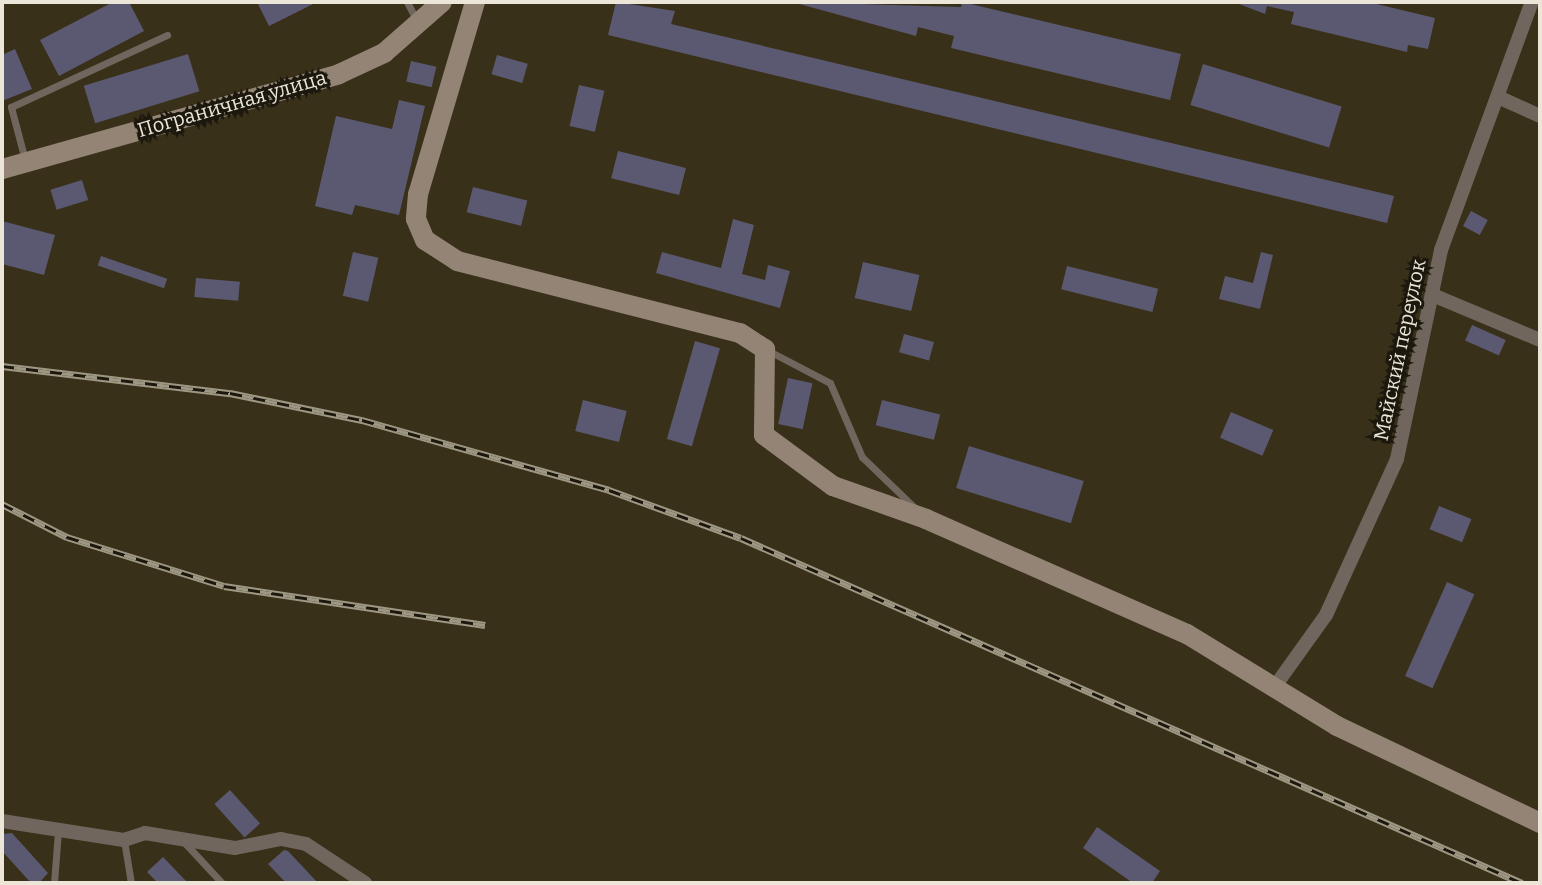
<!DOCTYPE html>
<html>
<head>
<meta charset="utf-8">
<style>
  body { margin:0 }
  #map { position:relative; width:1542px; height:885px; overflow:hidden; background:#383018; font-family:Bitter,serif }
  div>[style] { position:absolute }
  .building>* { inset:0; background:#5b5971; transform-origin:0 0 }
  .lane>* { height:7px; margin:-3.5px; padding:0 3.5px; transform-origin:3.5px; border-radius:3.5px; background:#70665e }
  .street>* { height:14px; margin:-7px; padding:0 7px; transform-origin:7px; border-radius:7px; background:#70665e }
  .secondary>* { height:20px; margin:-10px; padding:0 10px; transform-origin:10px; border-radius:10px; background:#938476 }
  .rail>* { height:7px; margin-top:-3.5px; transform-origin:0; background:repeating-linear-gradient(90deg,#1c180e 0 12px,#9d9784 0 24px); box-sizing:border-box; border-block:2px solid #9d9784 }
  span { translate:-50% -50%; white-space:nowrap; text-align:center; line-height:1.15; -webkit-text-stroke:6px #1c180e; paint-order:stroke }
  .street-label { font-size:20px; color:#ebe6d8 }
  .frame { position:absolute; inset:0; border:4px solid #ebe6d8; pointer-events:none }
</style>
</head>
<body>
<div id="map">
  <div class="building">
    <i style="clip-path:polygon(113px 2px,129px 2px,144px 31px,59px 76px,40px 40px)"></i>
    <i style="clip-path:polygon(257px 2px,317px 2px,269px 26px)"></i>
    <i style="clip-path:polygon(616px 2px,675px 11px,671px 24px,1394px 196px,1387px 223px,608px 35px)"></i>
    <i style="clip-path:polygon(792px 2px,961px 7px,962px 2px,1181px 54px,1170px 100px,951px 48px,954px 36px,918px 27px,916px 36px)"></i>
    <i style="clip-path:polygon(1234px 2px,1368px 2px,1435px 18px,1428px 49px,1408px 45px,1407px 52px,1291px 24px,1294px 12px,1267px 6px,1265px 14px)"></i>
    <i style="clip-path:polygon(15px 49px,32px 89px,2px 101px,2px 55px)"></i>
    <i style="left:188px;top:54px;width:39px;height:109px;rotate:73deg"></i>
    <i style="left:497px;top:55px;width:32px;height:20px;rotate:16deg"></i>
    <i style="left:411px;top:61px;width:26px;height:21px;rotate:13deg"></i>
    <i style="left:1203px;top:64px;width:145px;height:43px;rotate:17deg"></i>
    <i style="left:579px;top:85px;width:26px;height:42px;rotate:13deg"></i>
    <i style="clip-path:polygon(399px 100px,425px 106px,399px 215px,355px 205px,352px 215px,315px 206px,336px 116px,392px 129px)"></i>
    <i style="left:618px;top:151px;width:70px;height:28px;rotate:14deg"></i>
    <i style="left:82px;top:180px;width:21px;height:33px;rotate:73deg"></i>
    <i style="left:473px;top:187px;width:56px;height:26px;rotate:14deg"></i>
    <i style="left:1471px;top:211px;width:19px;height:17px;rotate:28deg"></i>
    <i style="clip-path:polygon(733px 219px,754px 225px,742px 274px,765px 280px,768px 265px,790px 271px,780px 308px,656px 273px,662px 252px,721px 268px)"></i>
    <i style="clip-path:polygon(2px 221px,55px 235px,44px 275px,2px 264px)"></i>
    <i style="left:353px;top:252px;width:26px;height:45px;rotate:13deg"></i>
    <i style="clip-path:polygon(1261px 252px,1273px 255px,1260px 309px,1219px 299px,1225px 276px,1253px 283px)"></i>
    <i style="left:101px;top:256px;width:70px;height:10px;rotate:19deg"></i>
    <i style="left:863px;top:262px;width:58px;height:37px;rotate:13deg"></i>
    <i style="left:1067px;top:266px;width:94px;height:24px;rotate:14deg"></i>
    <i style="left:196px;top:278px;width:44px;height:19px;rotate:5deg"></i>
    <i style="left:1472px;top:325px;width:37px;height:17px;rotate:24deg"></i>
    <i style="left:904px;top:334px;width:31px;height:19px;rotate:15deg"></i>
    <i style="left:695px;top:341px;width:26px;height:102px;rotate:16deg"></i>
    <i style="left:788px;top:378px;width:25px;height:47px;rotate:12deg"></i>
    <i style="left:583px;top:400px;width:45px;height:32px;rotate:14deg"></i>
    <i style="left:882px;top:400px;width:60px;height:26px;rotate:14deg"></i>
    <i style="left:1231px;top:412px;width:46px;height:28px;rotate:23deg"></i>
    <i style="left:969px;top:446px;width:120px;height:44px;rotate:17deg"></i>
    <i style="left:1439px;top:506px;width:35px;height:25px;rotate:22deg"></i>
    <i style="left:1447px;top:582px;width:30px;height:103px;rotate:24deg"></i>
    <i style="left:230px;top:790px;width:45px;height:21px;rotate:48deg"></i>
    <i style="clip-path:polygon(1097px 827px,1160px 871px,1152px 883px,1133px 883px,1083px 848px)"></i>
    <i style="clip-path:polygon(12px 833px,48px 873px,39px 883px,31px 883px,2px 851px,2px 834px)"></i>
    <i style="clip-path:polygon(284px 850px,288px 851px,318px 883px,286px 883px,268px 864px)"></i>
    <i style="clip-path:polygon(163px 857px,188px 883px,158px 883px,147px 872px)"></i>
  </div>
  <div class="lane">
    <i style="left:407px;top:2px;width:21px;rotate:62deg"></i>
    <i style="left:25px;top:160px;width:55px;rotate:-104.8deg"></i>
    <i style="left:11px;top:107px;width:172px;rotate:-24.8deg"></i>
    <i style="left:767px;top:350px;width:71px;rotate:27.6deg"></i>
    <i style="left:830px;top:383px;width:81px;rotate:66.6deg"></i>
    <i style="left:862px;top:457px;width:72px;rotate:43.9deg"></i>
    <i style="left:124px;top:840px;width:44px;rotate:80.8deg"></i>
    <i style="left:184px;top:842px;width:56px;rotate:47.2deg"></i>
    <i style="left:54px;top:883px;width:52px;rotate:-85.6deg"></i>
  </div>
  <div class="street">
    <i style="left:1498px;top:97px;width:46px;rotate:24.3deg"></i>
    <i style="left:1435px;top:296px;width:114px;rotate:22.7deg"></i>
    <i style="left:1273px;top:689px;width:91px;rotate:-54.4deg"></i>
    <i style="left:1326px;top:615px;width:171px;rotate:-65.5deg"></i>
    <i style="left:1397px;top:459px;width:214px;rotate:-78.1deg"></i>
    <i style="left:1441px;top:250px;width:264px;rotate:-69.9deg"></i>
    <i style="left:2px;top:821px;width:123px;rotate:8.9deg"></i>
    <i style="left:124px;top:840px;width:22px;rotate:-18deg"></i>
    <i style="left:145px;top:833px;width:91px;rotate:9.5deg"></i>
    <i style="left:235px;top:848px;width:47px;rotate:-11.1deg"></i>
    <i style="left:281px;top:839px;width:25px;rotate:11deg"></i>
    <i style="left:306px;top:844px;width:71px;rotate:33.5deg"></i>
  </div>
  <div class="secondary">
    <i style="left:475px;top:2px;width:200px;rotate:106.5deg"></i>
    <i style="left:418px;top:194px;width:25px;rotate:95deg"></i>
    <i style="left:416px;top:219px;width:23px;rotate:67deg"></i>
    <i style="left:425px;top:240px;width:38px;rotate:33deg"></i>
    <i style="left:457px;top:261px;width:292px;rotate:14.3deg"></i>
    <i style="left:740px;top:333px;width:30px;rotate:33deg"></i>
    <i style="left:765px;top:349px;width:86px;rotate:90.7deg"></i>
    <i style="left:764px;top:435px;width:86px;rotate:36.5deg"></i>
    <i style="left:833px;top:486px;width:99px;rotate:19.5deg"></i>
    <i style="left:926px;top:519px;width:285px;rotate:23.8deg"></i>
    <i style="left:1187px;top:634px;width:176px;rotate:31.5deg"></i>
    <i style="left:1337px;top:726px;width:225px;rotate:25.5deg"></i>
    <i style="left:2px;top:169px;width:350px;rotate:-15.7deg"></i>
    <i style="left:339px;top:74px;width:50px;rotate:-25deg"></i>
    <i style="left:384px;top:53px;width:77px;rotate:-41.3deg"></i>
  </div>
  <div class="rail">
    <i style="left:2px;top:366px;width:230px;rotate:6.8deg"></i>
    <i style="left:230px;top:393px;width:135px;rotate:11.6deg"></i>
    <i style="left:362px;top:420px;width:257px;rotate:15.8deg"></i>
    <i style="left:609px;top:490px;width:140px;rotate:20deg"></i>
    <i style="left:741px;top:538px;width:854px;rotate:23.83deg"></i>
    <i style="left:2px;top:504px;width:73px;rotate:26.9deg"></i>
    <i style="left:67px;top:537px;width:164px;rotate:17.3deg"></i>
    <i style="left:224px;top:586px;width:264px;rotate:8.5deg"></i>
  </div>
  <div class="street-label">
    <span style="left:232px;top:104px;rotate:-16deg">Пограничная улица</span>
    <span style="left:1400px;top:350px;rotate:-78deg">Майский переулок</span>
  </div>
  <div class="frame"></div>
</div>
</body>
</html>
